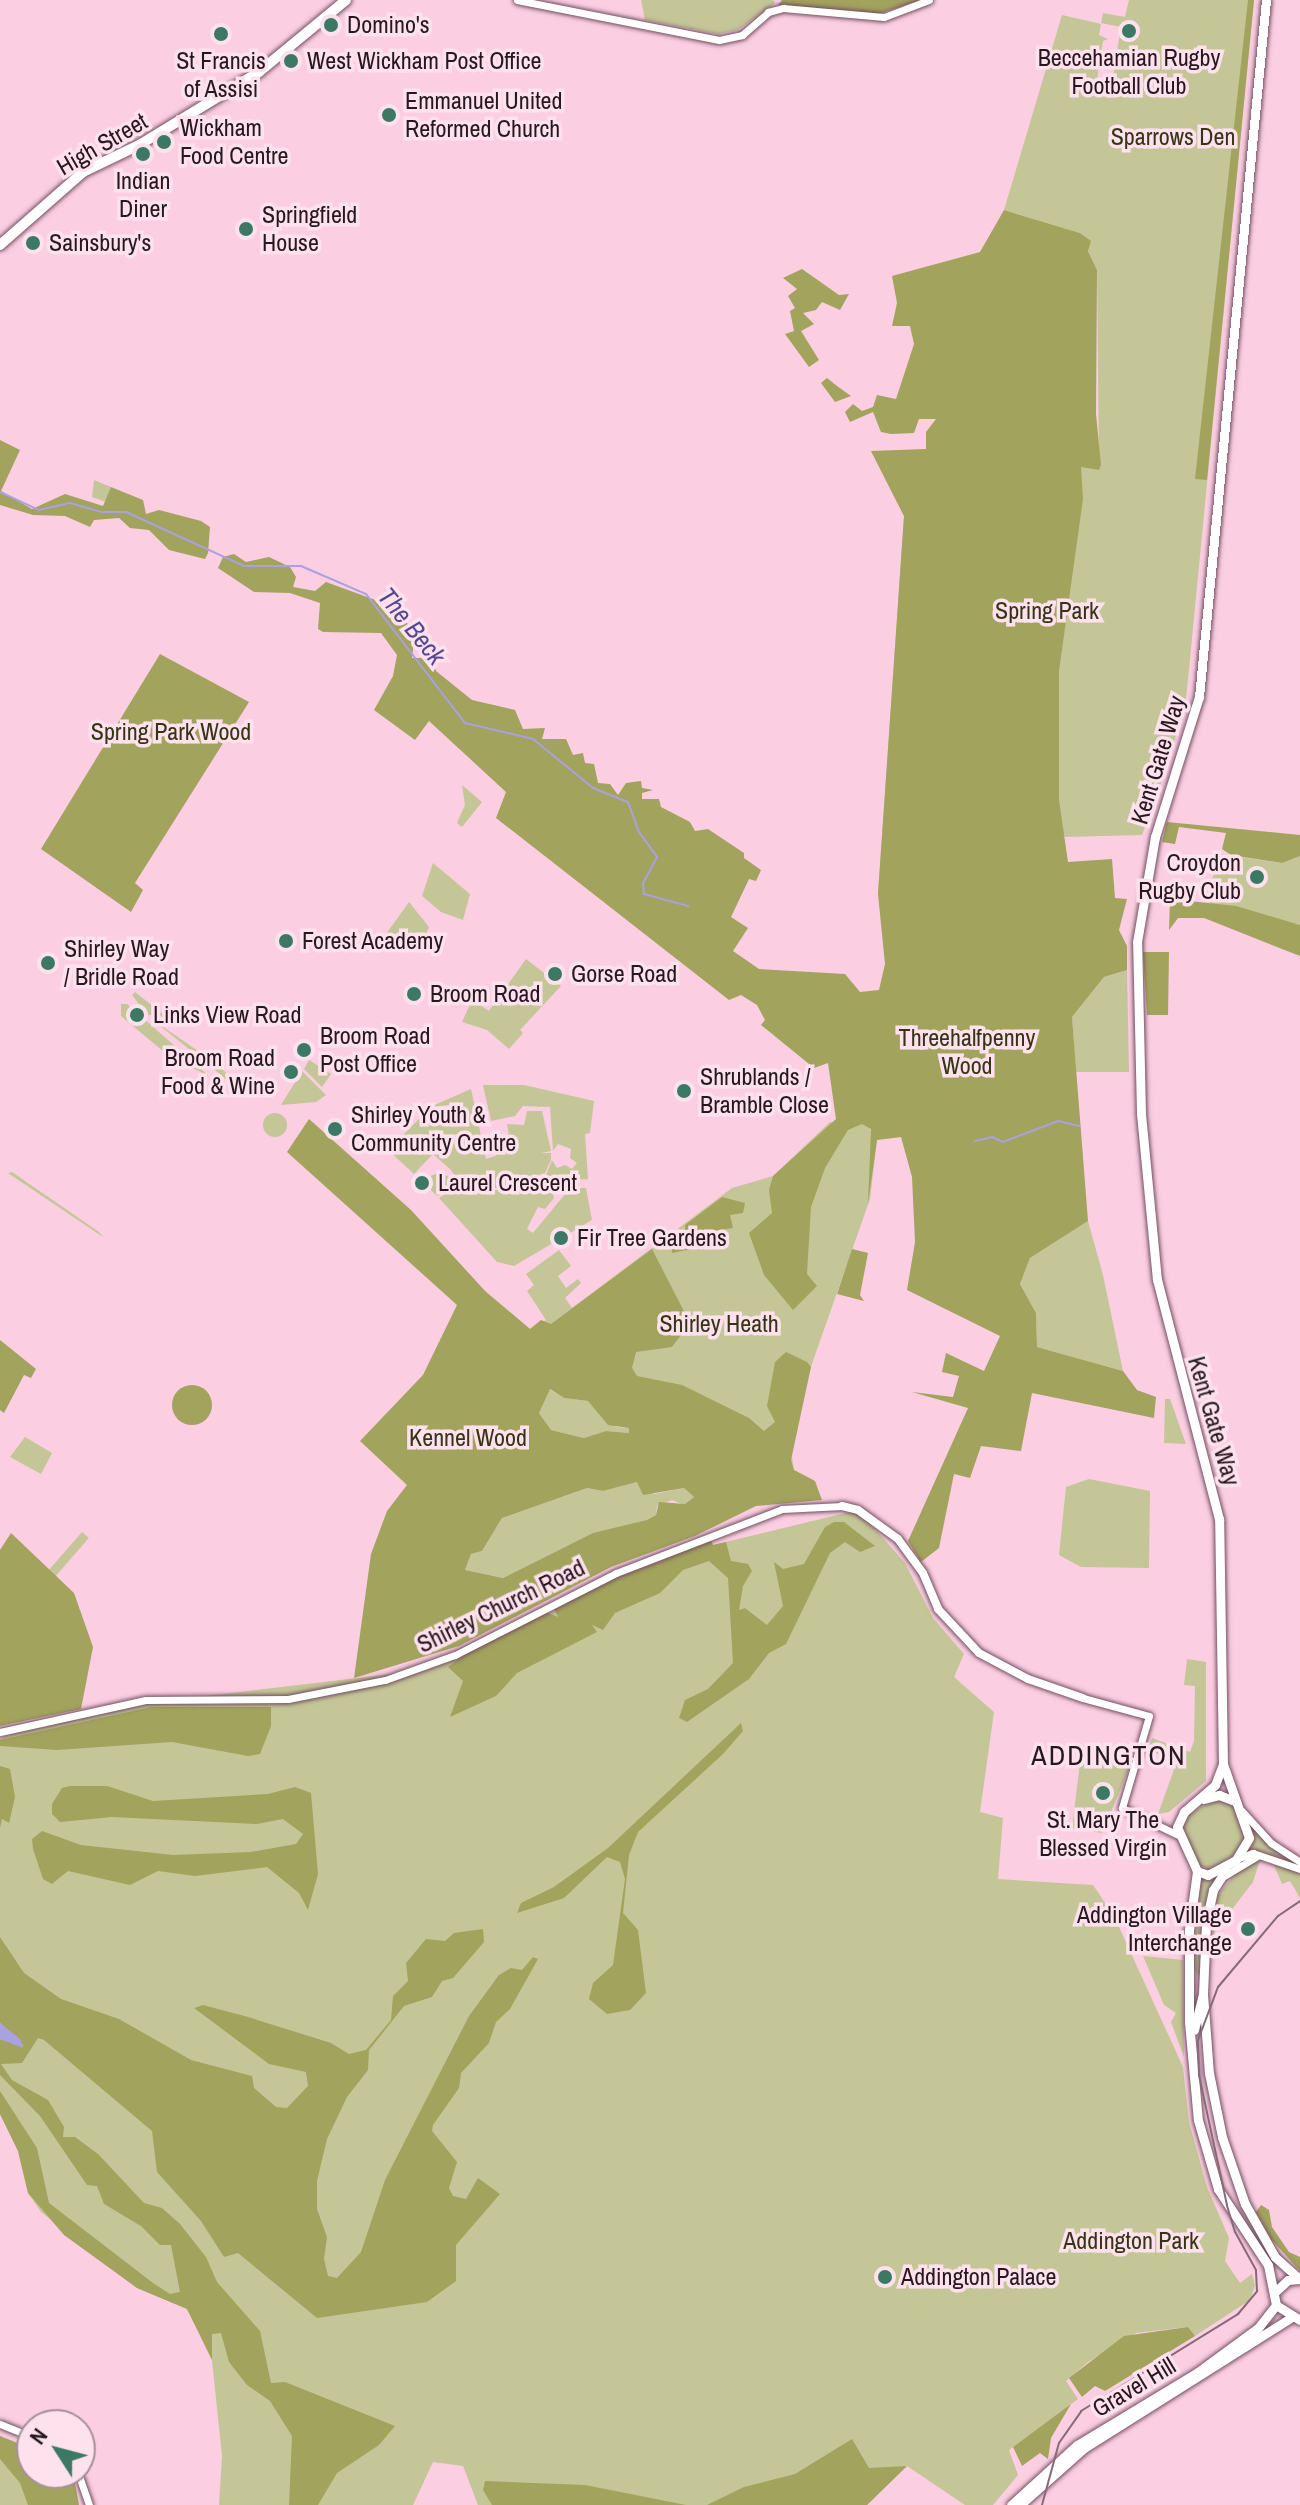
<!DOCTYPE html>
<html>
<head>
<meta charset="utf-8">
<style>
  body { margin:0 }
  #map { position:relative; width:1300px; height:2505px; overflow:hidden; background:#fbcee2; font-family:"Archivo Narrow",sans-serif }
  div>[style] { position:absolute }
  .green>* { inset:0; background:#c4c697; transform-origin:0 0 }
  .round { border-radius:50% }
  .forest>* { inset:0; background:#a2a35d }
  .water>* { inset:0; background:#a9a1e2 }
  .stream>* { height:2px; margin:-1px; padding:0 1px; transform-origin:1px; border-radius:1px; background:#a9a1e2 }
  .roads { filter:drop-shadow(0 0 2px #734e60) drop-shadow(0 0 2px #734e60) }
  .tertiary>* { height:7px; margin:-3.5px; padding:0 3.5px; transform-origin:3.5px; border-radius:3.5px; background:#fff }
  .secondary>* { height:8px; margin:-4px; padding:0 4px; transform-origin:4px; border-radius:4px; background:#fff }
  .primary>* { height:9px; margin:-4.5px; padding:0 4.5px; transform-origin:4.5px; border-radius:4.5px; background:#fff }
  .trunk>* { height:10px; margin:-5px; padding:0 5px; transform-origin:5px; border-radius:5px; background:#fff }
  .tram>* { height:2px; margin:-1px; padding:0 1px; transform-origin:1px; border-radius:1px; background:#876a77 }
  .dots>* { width:22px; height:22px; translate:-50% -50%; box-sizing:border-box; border:4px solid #fde1ed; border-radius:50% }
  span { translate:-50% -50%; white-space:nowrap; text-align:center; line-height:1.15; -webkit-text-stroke:7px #fde1ed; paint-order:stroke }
  .poi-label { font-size:24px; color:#27171f }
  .left { translate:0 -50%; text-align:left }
  .right { translate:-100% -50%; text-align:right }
  .park-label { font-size:24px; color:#353515 }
  .street-label { font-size:24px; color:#27171f }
  .water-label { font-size:26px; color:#564795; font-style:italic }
  .quarter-label { font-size:28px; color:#27171f; letter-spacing:2px }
  .north { position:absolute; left:16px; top:2409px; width:80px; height:80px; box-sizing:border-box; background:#fde1ed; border:2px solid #a7909b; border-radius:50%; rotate:306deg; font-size:22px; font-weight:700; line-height:32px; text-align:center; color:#27171f }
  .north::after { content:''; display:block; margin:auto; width:28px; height:36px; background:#3c7964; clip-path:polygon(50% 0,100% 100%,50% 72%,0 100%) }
</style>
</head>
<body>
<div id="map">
  <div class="green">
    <i style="clip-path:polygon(641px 0,773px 0,775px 3px,738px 30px,718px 34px,645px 20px)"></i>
    <i style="clip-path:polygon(1129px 0,1254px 0,1186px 700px,1168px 764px,1142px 835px,1063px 837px,1068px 862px,878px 894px,904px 516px,871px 451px,991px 454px,980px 252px,1001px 220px,1085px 467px,1099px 470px,1097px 270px,1080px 233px,1004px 210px,1062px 15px,1101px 24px,1099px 35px,1108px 39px,1103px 41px,1095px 92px,1110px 95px,1121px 27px,1101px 23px,1103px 13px,1125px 17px)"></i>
    <i style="clip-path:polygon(94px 480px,111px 487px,109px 503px,92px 497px)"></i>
    <i style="clip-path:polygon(462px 785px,482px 802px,462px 827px,457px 823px,465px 805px)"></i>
    <i style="clip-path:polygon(1221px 854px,1281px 863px,1300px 856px,1300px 925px,1204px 902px)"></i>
    <i style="clip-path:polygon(433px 863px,470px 894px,463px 920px,441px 912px,422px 896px)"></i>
    <i style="clip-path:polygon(409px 902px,429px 927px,419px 952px,386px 934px)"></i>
    <i style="clip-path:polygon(526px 959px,561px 986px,520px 1030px,523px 1033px,509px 1049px,487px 1030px,462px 1022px,472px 1000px,489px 1011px)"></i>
    <i style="clip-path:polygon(1127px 970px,1129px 1072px,1076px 1072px,1072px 1017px,1104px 977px)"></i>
    <i style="clip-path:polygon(135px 992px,176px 1024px,159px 1015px,147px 1015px,132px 995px)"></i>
    <i style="clip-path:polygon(121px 1004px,127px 1004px,209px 1076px,170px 1057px,121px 1016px)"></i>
    <i style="clip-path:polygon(153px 1020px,217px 1064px,245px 1092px,242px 1092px)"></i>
    <i style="clip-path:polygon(309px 1060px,331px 1074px,322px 1087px,304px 1069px)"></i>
    <i style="clip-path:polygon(302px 1071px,326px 1095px,316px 1102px,281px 1105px)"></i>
    <i style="clip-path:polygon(483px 1085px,524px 1085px,594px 1101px,590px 1133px,585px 1134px,588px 1179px,557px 1181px,551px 1187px,554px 1198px,545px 1209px,538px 1207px,527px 1229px,533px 1233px,570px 1188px,586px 1188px,592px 1220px,514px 1266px,497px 1262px,439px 1198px,451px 1190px,524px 1190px,532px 1179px,546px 1175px,552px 1160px,557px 1168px,565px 1165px,572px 1169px,577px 1163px,570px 1158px,571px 1149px,558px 1144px,553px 1151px,550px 1107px,523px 1106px,515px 1116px,491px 1121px)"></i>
    <i style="clip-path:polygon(471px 1089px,486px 1159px,496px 1156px,494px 1146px,510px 1142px,507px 1124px,524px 1125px,527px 1111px,542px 1111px,551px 1151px,541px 1153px,551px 1153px,551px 1160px,545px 1173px,531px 1177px,525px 1188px,450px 1188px,437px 1196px,420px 1179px,440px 1173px,458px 1181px,451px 1170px,433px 1154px,414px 1174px,388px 1150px,426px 1112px,439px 1111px,454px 1123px,453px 1108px,458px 1104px,430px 1107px)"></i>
    <i class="round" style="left:263px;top:1113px;width:24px;height:24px"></i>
    <i style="clip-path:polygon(830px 1122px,867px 1124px,877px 1140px,870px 1199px,808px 1375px,791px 1450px,794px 1470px,815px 1481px,565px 1383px,483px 1289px,530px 1329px,546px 1320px,527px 1291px,534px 1285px,526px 1274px,559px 1250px,571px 1266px,558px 1276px,566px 1288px,578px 1279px,581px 1283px,565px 1298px,572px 1308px,732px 1188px,773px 1176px)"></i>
    <i style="clip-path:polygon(12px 1172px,99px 1232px,103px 1237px,8px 1173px)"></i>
    <i style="clip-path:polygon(1088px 1221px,1103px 1275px,1123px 1371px,1037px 1347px,1036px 1313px,1020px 1284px,1030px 1258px)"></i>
    <i style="clip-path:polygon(549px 1389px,564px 1398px,588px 1401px,616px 1427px,629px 1428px,629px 1433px,606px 1431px,584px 1438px,551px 1430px,539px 1413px)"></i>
    <i style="clip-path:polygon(1165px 1399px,1170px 1399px,1186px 1444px,1164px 1443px)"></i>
    <i style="clip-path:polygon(25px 1437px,52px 1453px,41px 1474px,10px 1457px)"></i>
    <i style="clip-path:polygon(1089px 1479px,1150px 1491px,1149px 1568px,1081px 1567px,1059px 1555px,1066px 1487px)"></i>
    <i style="clip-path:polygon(637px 1482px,654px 1494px,684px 1488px,694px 1497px,684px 1505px,672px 1500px,657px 1506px,656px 1515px,647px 1520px,567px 1546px,503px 1578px,465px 1570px,471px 1554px,482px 1551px,502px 1518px,587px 1488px,603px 1491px)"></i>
    <i style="clip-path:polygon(858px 1510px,905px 1563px,933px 1618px,964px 1654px,954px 1677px,994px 1712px,980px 1812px,1003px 1818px,998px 1879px,1093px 1885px,1114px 1916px,1183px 2067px,1189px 2122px,1207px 2187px,1229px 2238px,1225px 2261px,1240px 2283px,1252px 2274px,1255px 2285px,1250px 2300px,1195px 2336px,1187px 2327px,1136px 2333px,1088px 2362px,1066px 2381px,1078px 2399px,1009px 2450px,1018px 2475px,993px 2505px,965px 2505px,907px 2466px,867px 2505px,478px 2505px,463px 2466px,433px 2462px,413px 2505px,219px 2505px,222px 2456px,212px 2360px,187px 2309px,137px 2288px,41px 2212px,28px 2193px,18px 2151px,0 2114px,0 2045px,24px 2060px,0 1968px,0 1738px,103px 1708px,408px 1672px,713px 1545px)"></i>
    <i style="left:82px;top:1532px;width:9px;height:51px;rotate:41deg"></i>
    <i style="clip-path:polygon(1187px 1659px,1206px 1662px,1206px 1781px,1169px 1812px,1158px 1814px,1177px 1761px,1148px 1750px,1152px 1738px,1190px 1752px,1194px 1741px,1195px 1686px,1184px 1685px)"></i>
    <i style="clip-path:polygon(1082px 1746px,1133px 1760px,1102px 1833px,1072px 1828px)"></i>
    <i style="clip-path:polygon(1215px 1798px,1233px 1806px,1248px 1832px,1240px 1852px,1209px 1870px,1197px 1864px,1183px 1827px,1190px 1814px)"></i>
    <i style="clip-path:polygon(1250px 1823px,1265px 1842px,1300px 1866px,1249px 1849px)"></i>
    <i style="clip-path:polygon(1260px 1860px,1253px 1882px,1213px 1934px,1216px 1957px,1211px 1947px,1217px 1896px,1245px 1863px)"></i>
    <i style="clip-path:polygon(1274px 1865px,1300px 1872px,1300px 1898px,1290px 1881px,1282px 1884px)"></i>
    <i style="clip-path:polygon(1201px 1875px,1218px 1875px,1204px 1907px,1200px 1978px,1193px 1967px)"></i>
    <i style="clip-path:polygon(1143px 1956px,1183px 1960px,1184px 2057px,1171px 2022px,1176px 2013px,1164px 2005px)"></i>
    <i style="clip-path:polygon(0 2436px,32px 2449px,32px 2473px,65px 2473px,75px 2484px,79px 2505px,0 2505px)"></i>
  </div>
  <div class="forest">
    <i style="clip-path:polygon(782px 0,921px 0,878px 14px,778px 5px)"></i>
    <i style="clip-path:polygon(1248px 0,1254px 0,1207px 480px,1195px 479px)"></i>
    <i style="clip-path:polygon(1004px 210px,1080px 233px,1091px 241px,1088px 251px,1097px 270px,1096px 414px,1101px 465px,1099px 470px,1081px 467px,1083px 499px,1059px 671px,1059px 800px,1068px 862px,1112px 859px,1115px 898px,1127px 899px,1119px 930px,1127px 946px,1127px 970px,1104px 977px,1072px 1017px,1088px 1221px,1030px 1258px,1020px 1284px,1036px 1313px,1037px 1347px,1123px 1371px,1137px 1390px,1156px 1397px,1154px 1418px,1032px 1393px,1021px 1451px,981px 1446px,970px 1478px,954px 1474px,939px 1548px,921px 1562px,908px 1541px,968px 1408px,912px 1392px,953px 1397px,959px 1376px,942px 1372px,946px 1353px,984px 1371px,1000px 1336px,907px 1290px,915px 1242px,912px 1177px,901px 1137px,877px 1140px,868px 1204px,871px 1129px,862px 1124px,848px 1130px,825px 1168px,811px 1207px,807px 1274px,817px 1286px,793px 1310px,764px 1275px,749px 1233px,772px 1213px,769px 1190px,773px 1176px,836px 1119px,828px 1063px,814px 1068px,761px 1025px,765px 1020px,757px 1005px,741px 995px,729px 1000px,496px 818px,506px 792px,429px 721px,415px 740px,374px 710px,393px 676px,397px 655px,381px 633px,323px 632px,318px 629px,320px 603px,290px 593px,254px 592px,218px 568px,223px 557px,234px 554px,246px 562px,269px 557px,290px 567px,296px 577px,293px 587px,315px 591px,326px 582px,389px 605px,396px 623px,407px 623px,415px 633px,412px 658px,432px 658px,436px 671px,472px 700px,515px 710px,523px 729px,545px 728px,542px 739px,566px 739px,573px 755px,583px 753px,585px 763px,594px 764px,598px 783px,610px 784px,618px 795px,626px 783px,641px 781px,642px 788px,653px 790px,642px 793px,642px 799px,659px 799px,661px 807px,690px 822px,695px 831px,708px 829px,744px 853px,744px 858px,761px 870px,756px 881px,749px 879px,731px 917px,748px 928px,733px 951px,759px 969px,845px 974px,860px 992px,879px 990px,885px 964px,878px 894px,904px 516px,871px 451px,926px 449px,926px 432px,936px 419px,919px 419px,914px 433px,891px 434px,881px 432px,873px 412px,850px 422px,845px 412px,853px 404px,862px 411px,873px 407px,877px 395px,896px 399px,914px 344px,910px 326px,892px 326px,897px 303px,892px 276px,980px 252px)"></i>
    <i style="clip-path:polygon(802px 269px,839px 295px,849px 294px,840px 310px,822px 302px,816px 310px,803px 313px,814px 324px,801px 331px,819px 360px,809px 367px,785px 334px,794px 331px,790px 311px,795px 308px,788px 296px,797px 289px,783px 278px)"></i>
    <i style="clip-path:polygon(827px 378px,837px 386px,851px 396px,835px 402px,821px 383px)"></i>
    <i style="clip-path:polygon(0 440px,20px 450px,1px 491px,32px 509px,65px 494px,103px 506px,111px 487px,143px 500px,146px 514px,159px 510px,201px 521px,210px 527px,208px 553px,205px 559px,169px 550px,149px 530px,130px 528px,119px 518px,94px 520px,90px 527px,65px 516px,33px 515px,0 505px)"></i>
    <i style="clip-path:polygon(160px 654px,249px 702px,135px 883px,143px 890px,131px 912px,41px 849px)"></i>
    <i style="clip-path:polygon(1167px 822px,1300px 835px,1300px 856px,1282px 863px,1231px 855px,1222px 849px,1226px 833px,1179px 827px,1175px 844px,1162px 842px)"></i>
    <i style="clip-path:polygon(1170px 899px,1236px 906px,1300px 925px,1300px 956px,1204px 918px,1178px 918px,1169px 930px)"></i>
    <i style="clip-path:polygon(1143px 952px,1169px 952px,1168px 1015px,1147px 1015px)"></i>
    <i style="clip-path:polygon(evenodd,309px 1119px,411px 1210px,486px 1292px,530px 1329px,541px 1320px,551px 1324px,652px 1249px,690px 1323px,672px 1347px,636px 1352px,632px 1368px,637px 1376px,682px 1385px,749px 1418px,764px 1431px,775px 1422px,767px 1406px,775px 1362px,786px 1352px,807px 1362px,811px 1367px,791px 1460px,794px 1470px,815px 1481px,822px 1500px,756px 1506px,695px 1536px,611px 1567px,459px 1646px,354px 1678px,371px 1554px,387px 1511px,407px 1485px,360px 1441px,423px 1375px,457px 1305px,287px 1152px,309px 1119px,550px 1389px,564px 1398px,588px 1401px,608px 1425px,629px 1428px,629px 1433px,606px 1431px,584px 1438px,551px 1430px,539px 1413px,550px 1389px,309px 1119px,637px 1482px,643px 1495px,684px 1488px,694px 1497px,685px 1504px,659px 1502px,656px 1515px,647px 1520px,593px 1533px,503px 1578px,465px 1570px,471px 1554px,482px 1551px,502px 1518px,587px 1488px,603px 1491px,637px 1482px)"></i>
    <i style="clip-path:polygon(722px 1197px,745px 1203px,743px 1213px,730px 1215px,733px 1228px,707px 1232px,692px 1249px,672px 1253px,671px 1242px,685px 1232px,685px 1225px)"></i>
    <i style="clip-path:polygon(852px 1249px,868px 1253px,860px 1295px,864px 1301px,837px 1294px)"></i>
    <i style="clip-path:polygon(0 1340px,36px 1369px,31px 1378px,24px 1375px,4px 1413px,0 1410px)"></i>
    <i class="round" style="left:172px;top:1385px;width:40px;height:40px"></i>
    <i style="clip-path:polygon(834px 1522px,844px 1522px,875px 1546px,860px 1552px,845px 1542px,830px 1553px,786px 1644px,769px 1653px,749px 1679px,687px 1722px,679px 1718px,685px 1700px,708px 1689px,733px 1663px,728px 1578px,709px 1561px,683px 1570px,660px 1593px,615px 1613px,603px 1630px,592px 1625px,597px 1632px,517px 1673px,496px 1696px,450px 1717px,463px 1681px,448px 1667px,464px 1655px,546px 1612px,558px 1617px,553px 1607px,628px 1571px,711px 1540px,713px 1545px,726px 1542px,731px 1561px,748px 1564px,752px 1571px,743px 1586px,739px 1610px,745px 1608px,767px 1625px,783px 1606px,774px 1562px,783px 1569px,804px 1564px,825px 1527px)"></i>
    <i style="clip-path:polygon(11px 1533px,74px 1593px,93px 1647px,81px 1709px,0 1726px,0 1550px)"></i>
    <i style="clip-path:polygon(151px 1707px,271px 1707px,271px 1726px,260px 1754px,248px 1756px,172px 1742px,57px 1750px,0 1746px,0 1740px)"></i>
    <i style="clip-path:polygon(741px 1723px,743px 1731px,723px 1754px,638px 1832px,629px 1855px,623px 1913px,638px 1930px,646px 1993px,630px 2010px,607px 2014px,589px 1999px,593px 1983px,613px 1965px,625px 1879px,620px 1862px,607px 1857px,564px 1898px,517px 1913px,521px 1903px,554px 1887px,608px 1848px)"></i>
    <i style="clip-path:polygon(0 1766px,10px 1769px,15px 1797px,9px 1823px,2px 1819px,0 1828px)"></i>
    <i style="clip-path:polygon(70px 1786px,107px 1786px,153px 1801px,268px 1794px,295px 1787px,311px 1793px,318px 1874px,308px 1910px,299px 1893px,267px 1867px,195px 1876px,158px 1871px,130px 1885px,68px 1871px,52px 1884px,43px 1879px,33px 1849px,32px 1839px,42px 1831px,81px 1845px,173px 1855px,251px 1852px,296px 1844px,303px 1834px,283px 1819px,257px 1824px,112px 1817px,60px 1822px,52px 1814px,52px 1804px,62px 1788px)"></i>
    <i style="clip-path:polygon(483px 1929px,484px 1942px,453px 1978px,442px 1981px,432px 1997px,404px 2006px,369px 2050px,368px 2070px,347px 2097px,327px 2139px,317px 2181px,317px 2209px,327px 2237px,324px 2259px,328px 2276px,337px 2278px,361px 2252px,385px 2180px,469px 2016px,499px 1975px,511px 1968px,522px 1970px,533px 1957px,538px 1959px,510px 2009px,496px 2022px,489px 2043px,461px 2073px,459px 2088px,433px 2125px,432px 2131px,457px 2162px,449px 2188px,453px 2196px,466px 2199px,478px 2178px,500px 2194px,456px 2245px,456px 2281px,427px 2302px,317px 2318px,238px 2253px,224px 2257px,201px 2221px,157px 2172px,152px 2131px,44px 2040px,38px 2038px,22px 2063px,1px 2064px,12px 2080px,48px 2100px,64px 2127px,63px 2137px,75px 2137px,98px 2154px,144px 2203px,162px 2208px,180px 2224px,206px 2257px,217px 2282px,260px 2331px,271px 2383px,285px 2382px,395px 2426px,379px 2445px,337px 2473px,318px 2505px,289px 2505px,292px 2436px,270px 2401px,247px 2385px,229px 2362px,221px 2333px,212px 2334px,212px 2360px,187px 2309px,137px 2288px,64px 2235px,28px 2193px,18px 2151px,0 2114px,0 2091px,37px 2148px,49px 2203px,153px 2283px,170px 2294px,180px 2292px,171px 2245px,160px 2245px,141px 2226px,104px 2204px,97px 2186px,87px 2185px,40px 2116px,0 2075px,0 2039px,24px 2046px,0 2023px,0 1937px,24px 1973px,61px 1999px,119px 2019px,191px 2060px,252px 2076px,254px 2088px,276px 2107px,287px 2108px,308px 2086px,306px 2072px,269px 2064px,194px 2008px,203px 2005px,248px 2017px,331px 2043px,349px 2054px,366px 2050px,391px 2020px,393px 1996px,408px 1981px,406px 1963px,426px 1939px,445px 1941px,454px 1933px)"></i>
    <i style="clip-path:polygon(1261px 2205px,1269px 2210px,1272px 2227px,1289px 2252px,1300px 2257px,1300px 2271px,1271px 2239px,1256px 2212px)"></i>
    <i style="clip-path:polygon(1188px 2327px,1195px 2336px,1105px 2391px,1095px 2386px,1082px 2397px,1069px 2378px,1124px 2336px)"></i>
    <i style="clip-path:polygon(1071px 2404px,1051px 2438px,1048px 2459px,1040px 2453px,1022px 2466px,1013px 2447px)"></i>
    <i style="clip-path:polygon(0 2436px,32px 2449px,32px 2473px,65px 2473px,75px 2484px,79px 2505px,28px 2505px,20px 2483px,0 2459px)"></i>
    <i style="clip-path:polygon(852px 2439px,869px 2468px,907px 2466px,867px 2505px,707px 2505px,744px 2487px,795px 2474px)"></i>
    <i style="clip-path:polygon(485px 2481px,585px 2485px,686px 2505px,492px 2505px,483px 2490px)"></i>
  </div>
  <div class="water">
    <i style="clip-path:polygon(0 2023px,20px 2039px,23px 2048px,0 2039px)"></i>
  </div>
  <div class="stream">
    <i style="left:0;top:492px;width:43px;rotate:24.8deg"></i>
    <i style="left:39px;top:510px;width:32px;rotate:-13deg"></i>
    <i style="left:70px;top:503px;width:33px;rotate:16deg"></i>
    <i style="left:102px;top:512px;width:24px"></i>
    <i style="left:126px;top:512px;width:130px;rotate:24.6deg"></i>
    <i style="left:244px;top:566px;width:57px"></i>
    <i style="left:301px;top:566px;width:71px;rotate:23.3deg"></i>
    <i style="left:366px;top:594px;width:163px;rotate:52.5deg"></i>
    <i style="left:465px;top:723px;width:70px;rotate:13.2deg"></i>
    <i style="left:533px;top:739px;width:77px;rotate:39.2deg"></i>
    <i style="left:593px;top:788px;width:38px;rotate:22deg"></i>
    <i style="left:628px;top:802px;width:32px;rotate:70deg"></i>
    <i style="left:639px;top:832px;width:31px;rotate:54deg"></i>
    <i style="left:657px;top:857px;width:30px;rotate:118deg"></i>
    <i style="left:643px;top:883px;width:11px;rotate:85deg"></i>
    <i style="left:644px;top:894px;width:46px;rotate:15.3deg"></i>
    <i style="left:975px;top:1141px;width:17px;rotate:-13deg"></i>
    <i style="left:992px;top:1137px;width:12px;rotate:24deg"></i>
    <i style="left:1003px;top:1142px;width:59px;rotate:-20.9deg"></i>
    <i style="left:1058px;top:1121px;width:22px;rotate:13deg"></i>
  </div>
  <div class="roads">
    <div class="tertiary">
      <i style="left:517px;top:0;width:206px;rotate:11.2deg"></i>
      <i style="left:719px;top:40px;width:24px;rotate:-12deg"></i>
      <i style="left:742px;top:35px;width:35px;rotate:-41deg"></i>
      <i style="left:768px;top:12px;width:16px;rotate:-15deg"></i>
      <i style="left:783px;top:8px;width:101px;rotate:5.1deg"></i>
      <i style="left:884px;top:17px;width:48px;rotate:-20.7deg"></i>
      <i style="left:1083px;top:1698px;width:68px;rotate:15.3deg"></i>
      <i style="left:1149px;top:1716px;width:96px;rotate:106.4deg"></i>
      <i style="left:1122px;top:1808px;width:62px;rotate:25.7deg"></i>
      <i style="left:0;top:1732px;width:149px;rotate:-12.4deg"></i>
      <i style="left:146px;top:1700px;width:142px;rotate:-0.4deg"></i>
      <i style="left:288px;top:1699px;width:99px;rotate:-11.1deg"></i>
      <i style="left:385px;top:1680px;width:74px;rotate:-19.7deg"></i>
      <i style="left:455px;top:1655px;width:181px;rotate:-27deg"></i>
      <i style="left:616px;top:1573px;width:178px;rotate:-21.1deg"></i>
      <i style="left:782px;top:1509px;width:60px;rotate:-2.9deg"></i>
      <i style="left:1242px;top:1811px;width:43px;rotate:47.8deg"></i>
      <i style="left:1271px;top:1843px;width:35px;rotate:33deg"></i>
      <i style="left:1239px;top:1858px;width:15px;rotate:-20deg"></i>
      <i style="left:1253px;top:1853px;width:50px;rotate:18.8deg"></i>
      <i style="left:1224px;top:1876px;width:39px;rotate:-31deg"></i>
      <i style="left:0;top:2424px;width:35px;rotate:22deg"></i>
      <i style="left:78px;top:2473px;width:34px;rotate:71deg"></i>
    </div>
    <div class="secondary">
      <i style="left:842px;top:1506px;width:16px;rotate:14deg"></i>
      <i style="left:858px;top:1510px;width:49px;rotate:35.9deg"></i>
      <i style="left:898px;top:1539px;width:42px;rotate:53.7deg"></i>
      <i style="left:923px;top:1573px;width:39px;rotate:67deg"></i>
      <i style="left:938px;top:1609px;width:60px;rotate:47deg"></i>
      <i style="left:979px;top:1653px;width:55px;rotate:28deg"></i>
      <i style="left:1028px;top:1679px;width:58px;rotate:19.1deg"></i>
    </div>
    <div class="primary">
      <i style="left:1223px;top:1764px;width:78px;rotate:70.6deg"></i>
      <i style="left:1249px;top:1838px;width:26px;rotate:121deg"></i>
      <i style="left:1236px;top:1860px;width:32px;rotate:152deg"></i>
      <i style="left:1208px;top:1875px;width:12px;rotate:-160deg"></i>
      <i style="left:1197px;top:1871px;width:48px;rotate:-114.4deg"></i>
      <i style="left:1177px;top:1827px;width:17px;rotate:-65deg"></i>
      <i style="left:1184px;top:1812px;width:41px;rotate:-41.1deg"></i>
      <i style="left:1215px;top:1785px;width:22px;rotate:-69deg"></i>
      <i style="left:1223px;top:1764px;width:245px;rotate:-90.9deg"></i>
      <i style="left:1219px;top:1519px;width:247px;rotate:-104.5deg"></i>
      <i style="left:1157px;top:1280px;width:168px;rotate:-95.5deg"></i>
      <i style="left:1141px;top:1113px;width:171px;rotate:-91.3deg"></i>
      <i style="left:1137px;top:942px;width:107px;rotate:-80.3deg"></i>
      <i style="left:1155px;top:837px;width:147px;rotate:-72.6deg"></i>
      <i style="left:1199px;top:697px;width:700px;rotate:-84.51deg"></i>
      <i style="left:1204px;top:1799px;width:16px;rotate:-15deg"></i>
      <i style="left:1219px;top:1795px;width:17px;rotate:21deg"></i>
      <i style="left:1226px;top:1870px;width:24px;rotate:123deg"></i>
      <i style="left:1213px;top:1890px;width:34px;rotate:102deg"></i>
      <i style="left:1206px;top:1923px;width:71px;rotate:92.4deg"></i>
      <i style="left:1203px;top:1994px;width:79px;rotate:85.7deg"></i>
      <i style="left:1209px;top:2073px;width:65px;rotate:78.5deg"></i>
      <i style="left:1222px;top:2137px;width:71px;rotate:71.1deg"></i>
      <i style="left:1245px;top:2204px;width:61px;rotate:60.5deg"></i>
      <i style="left:1275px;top:2257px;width:31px;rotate:42deg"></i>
      <i style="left:1197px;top:1871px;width:60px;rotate:97.7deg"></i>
      <i style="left:1189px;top:1930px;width:92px;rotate:90deg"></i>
      <i style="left:1189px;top:2022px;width:98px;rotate:84.8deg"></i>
      <i style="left:1198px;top:2120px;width:72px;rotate:73.8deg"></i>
      <i style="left:1218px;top:2189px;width:91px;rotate:56.7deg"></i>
      <i style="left:1268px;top:2265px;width:41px;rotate:78.7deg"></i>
      <i style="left:1276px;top:2305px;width:28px;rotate:32deg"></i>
      <i style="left:1194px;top:2030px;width:36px;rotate:-76deg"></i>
      <i style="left:1276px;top:2291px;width:16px;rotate:-43deg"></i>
      <i style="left:1288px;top:2280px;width:12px;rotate:-5deg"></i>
      <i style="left:1011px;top:2505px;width:89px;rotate:-42.3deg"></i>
      <i style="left:1077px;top:2445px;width:141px;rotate:-31.1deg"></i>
      <i style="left:1198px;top:2372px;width:74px;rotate:-36.3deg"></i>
      <i style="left:1258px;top:2328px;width:29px;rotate:-52deg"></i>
      <i style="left:1020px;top:2505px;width:86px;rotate:-41.7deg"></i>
      <i style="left:1084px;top:2448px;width:246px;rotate:-32.2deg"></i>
    </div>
    <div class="trunk">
      <i style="left:0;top:245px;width:111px;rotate:-41.3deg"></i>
      <i style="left:83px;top:172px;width:64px;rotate:-25.8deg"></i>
      <i style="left:141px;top:144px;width:138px;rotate:-31.4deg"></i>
      <i style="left:259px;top:72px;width:113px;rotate:-39.6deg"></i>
    </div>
  </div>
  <div class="tram">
    <i style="left:1042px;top:2505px;width:64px;rotate:-74.7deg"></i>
    <i style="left:1059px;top:2443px;width:39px;rotate:-55deg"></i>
    <i style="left:1081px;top:2411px;width:185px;rotate:-31.7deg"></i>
    <i style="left:1238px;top:2314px;width:30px;rotate:-50deg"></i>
    <i style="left:1257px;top:2291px;width:21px;rotate:-93deg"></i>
    <i style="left:1256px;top:2270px;width:43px;rotate:-118.9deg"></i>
    <i style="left:1235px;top:2232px;width:28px;rotate:-107deg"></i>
    <i style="left:1227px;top:2205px;width:133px;rotate:-102.2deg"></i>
    <i style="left:1199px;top:2075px;width:35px;rotate:-92deg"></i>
    <i style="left:1198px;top:2040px;width:57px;rotate:-69.3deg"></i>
    <i style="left:1218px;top:1987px;width:93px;rotate:-49.8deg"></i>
    <i style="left:1278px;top:1916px;width:27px;rotate:-34deg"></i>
  </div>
  <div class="dots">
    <i style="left:331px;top:25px;background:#3c7964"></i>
    <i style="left:1129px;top:31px;background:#3c7964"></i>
    <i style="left:221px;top:34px;background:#3c7964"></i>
    <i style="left:291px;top:61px;background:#3c7964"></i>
    <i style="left:389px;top:115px;background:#3c7964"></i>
    <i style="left:164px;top:142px;background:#3c7964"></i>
    <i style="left:143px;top:154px;background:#3c7964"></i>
    <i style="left:246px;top:229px;background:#3c7964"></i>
    <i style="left:33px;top:243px;background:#3c7964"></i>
    <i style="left:1257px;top:877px;background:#3c7964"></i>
    <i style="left:286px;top:941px;background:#3c7964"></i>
    <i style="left:48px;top:963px;background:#3c7964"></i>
    <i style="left:555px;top:974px;background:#3c7964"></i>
    <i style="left:414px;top:994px;background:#3c7964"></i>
    <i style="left:137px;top:1015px;background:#3c7964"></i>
    <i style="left:304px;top:1050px;background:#3c7964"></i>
    <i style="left:291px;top:1072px;background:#3c7964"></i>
    <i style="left:684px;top:1091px;background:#3c7964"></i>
    <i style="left:335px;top:1129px;background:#3c7964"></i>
    <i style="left:422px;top:1183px;background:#3c7964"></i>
    <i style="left:561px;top:1238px;background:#3c7964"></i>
    <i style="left:1103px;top:1793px;background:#3c7964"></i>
    <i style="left:1248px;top:1929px;background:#3c7964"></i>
    <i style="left:885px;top:2277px;background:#3c7964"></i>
  </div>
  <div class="poi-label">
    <span class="left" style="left:347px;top:25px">Domino's</span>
    <span style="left:1129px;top:72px">Beccehamian Rugby<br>Football Club</span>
    <span style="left:221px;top:75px">St Francis<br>of Assisi</span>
    <span class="left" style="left:307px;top:61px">West Wickham Post Office</span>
    <span class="left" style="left:405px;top:115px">Emmanuel United<br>Reformed Church</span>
    <span class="left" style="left:180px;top:142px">Wickham<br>Food Centre</span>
    <span style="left:143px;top:195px">Indian<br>Diner</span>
    <span class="left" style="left:262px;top:229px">Springfield<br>House</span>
    <span class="left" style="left:49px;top:243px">Sainsbury's</span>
    <span class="right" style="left:1241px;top:877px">Croydon<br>Rugby Club</span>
    <span class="left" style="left:302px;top:941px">Forest Academy</span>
    <span class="left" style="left:64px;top:963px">Shirley Way<br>/ Bridle Road</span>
    <span class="left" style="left:571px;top:974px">Gorse Road</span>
    <span class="left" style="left:430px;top:994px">Broom Road</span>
    <span class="left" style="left:153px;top:1015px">Links View Road</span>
    <span class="left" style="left:320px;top:1050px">Broom Road<br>Post Office</span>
    <span class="right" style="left:275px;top:1072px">Broom Road<br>Food &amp; Wine</span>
    <span class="left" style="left:700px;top:1091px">Shrublands /<br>Bramble Close</span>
    <span class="left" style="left:351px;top:1129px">Shirley Youth &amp;<br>Community Centre</span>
    <span class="left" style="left:438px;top:1183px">Laurel Crescent</span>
    <span class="left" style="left:577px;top:1238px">Fir Tree Gardens</span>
    <span style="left:1103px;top:1834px">St. Mary The<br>Blessed Virgin</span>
    <span class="right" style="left:1232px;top:1929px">Addington Village<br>Interchange</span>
    <span class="left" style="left:901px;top:2277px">Addington Palace</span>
  </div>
  <div class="park-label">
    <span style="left:1173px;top:137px">Sparrows Den</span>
    <span style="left:1047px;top:611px">Spring Park</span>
    <span style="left:171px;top:732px">Spring Park Wood</span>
    <span style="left:967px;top:1052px">Threehalfpenny<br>Wood</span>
    <span style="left:719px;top:1324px">Shirley Heath</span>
    <span style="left:468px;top:1438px">Kennel Wood</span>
    <span style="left:1131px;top:2241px">Addington Park</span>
  </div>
  <div class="street-label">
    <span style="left:102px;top:144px;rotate:-30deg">High Street</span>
    <span style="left:1158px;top:760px;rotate:-73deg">Kent Gate Way</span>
    <span style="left:1214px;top:1421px;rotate:74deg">Kent Gate Way</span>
    <span style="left:501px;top:1606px;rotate:-26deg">Shirley Church Road</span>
    <span style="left:1134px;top:2387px;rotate:-31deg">Gravel Hill</span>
  </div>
  <div class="water-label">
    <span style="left:412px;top:626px;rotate:51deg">The Beck</span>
  </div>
  <div class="quarter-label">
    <span style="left:1109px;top:1755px">ADDINGTON</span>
  </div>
  <div class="north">N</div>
</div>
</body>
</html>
